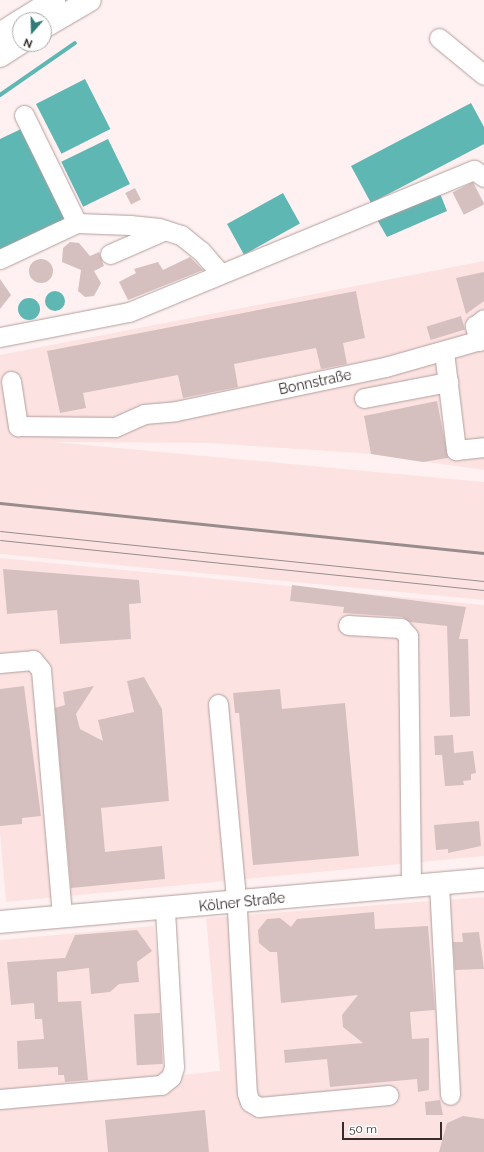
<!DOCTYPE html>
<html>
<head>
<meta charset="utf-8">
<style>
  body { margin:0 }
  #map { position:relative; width:484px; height:1152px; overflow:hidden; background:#fff1f1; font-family:Raleway,sans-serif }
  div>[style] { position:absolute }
  .built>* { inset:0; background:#fce3e2 }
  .water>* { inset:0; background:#5fb7b3; transform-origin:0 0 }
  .round { border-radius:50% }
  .stream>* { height:4px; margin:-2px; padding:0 2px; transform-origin:2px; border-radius:2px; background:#5fb7b3 }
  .building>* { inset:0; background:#d5c0bf; transform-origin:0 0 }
  .roads { filter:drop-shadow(0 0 1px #b29e9d) drop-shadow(0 0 1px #b29e9d) }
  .minor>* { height:19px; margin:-9.5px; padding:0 9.5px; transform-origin:9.5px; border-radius:9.5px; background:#fff }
  .major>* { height:22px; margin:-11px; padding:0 11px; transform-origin:11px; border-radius:11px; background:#fff }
  .tram>* { height:1px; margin:-0.5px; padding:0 0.5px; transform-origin:0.5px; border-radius:0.5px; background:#988d8c }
  .rail>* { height:3px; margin:-1.5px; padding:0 1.5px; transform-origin:1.5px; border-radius:1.5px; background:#988d8c }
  span { translate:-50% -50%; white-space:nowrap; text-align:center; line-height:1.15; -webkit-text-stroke:3px #fff; paint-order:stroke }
  .street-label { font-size:14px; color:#352d2c }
  .north { position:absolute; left:12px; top:12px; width:40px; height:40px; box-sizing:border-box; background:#fff; border:1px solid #aeabab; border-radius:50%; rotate:200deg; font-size:11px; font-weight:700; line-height:16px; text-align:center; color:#352d2c }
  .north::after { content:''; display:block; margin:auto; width:14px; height:18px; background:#327b78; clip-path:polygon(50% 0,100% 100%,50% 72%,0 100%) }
  .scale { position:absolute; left:342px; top:1122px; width:100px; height:18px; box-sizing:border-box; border:2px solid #352d2c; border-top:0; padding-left:5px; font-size:12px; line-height:14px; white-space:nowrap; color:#352d2c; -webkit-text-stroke:3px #fff; paint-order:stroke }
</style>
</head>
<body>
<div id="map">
  <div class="built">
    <i style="clip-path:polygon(484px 261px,484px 470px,371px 454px,209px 443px,54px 442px,484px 482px,484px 600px,0 554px,0 355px)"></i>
    <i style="clip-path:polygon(0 558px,484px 605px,484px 856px,6px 902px,0 833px)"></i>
    <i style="clip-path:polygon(484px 897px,484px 1152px,0 1152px,0 940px,154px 926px,163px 1011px,163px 1077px,220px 1071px,206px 918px)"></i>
  </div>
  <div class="water">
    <i style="left:85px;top:79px;width:56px;height:55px;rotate:63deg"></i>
    <i style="clip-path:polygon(471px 103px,484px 127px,484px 144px,371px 203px,351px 166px)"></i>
    <i style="clip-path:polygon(21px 129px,65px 220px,0 252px,0 139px)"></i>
    <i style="left:108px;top:139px;width:50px;height:52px;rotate:64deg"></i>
    <i style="clip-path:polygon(439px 191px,447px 211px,387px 237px,375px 216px)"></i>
    <i style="left:283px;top:193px;width:35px;height:64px;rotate:61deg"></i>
    <i class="round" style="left:45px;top:291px;width:20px;height:20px"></i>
    <i class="round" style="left:18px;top:298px;width:22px;height:22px"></i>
  </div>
  <div class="stream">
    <i style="left:0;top:95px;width:91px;rotate:-34.7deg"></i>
  </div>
  <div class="building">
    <i style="left:473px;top:182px;width:25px;height:23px;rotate:63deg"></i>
    <i style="left:135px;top:188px;width:13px;height:11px;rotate:63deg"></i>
    <i style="clip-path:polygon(70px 242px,79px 243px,90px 256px,99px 252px,104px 266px,94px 271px,101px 283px,94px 296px,85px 297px,78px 291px,81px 270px,62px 262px,63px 248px)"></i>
    <i style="clip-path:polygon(190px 257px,203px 270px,128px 300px,119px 282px,136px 273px,134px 269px,158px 262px,163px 270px)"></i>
    <i class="round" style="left:29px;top:259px;width:24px;height:24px"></i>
    <i style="clip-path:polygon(484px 272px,484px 301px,466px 314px,456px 278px)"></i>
    <i style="clip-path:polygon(0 279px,11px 295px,0 309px)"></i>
    <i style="clip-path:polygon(356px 291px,365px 338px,343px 343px,347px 364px,321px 369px,316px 348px,234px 364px,238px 387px,183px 398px,178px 375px,83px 393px,86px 408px,60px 413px,47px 351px)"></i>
    <i style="left:461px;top:316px;width:14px;height:36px;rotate:73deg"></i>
    <i style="clip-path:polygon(437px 401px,448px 458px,423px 462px,371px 454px,364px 416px)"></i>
    <i style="clip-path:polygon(3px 569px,139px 580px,141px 603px,129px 604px,131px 639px,60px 644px,57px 610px,7px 614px)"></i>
    <i style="clip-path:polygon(292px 585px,466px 607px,459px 639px,468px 639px,470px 716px,450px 717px,447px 626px,410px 622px,402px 617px,343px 613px,344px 607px,290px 601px)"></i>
    <i style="clip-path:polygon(144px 677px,162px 709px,169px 801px,101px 808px,105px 852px,162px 846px,165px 879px,71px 888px,55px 708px,65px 705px,63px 692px,94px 686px,76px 714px,80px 729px,103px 741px,98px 720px,134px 712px,127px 681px)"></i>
    <i style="clip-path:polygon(24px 686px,41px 816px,22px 818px,22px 824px,0 826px,0 689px)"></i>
    <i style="clip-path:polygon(280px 689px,282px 709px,345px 703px,359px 856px,253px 865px,239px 713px,235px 713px,233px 693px)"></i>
    <i style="clip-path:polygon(453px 735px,454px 753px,473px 751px,476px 773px,471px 774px,471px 780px,463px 781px,464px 785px,445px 786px,442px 755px,435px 755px,434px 736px)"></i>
    <i style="clip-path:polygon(479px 821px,481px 846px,448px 853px,448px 849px,436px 850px,434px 825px)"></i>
    <i style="clip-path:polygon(374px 912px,375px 929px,428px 926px,435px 1010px,410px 1012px,412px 1039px,429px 1038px,429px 1090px,418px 1092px,417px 1079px,330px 1087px,327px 1059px,285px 1063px,284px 1050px,363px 1043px,343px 1027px,342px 1015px,358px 995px,281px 1003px,277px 952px,270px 952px,259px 943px,258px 930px,267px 919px,280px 918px,291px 927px,297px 919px)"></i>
    <i style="clip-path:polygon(137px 930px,152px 951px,137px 962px,139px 982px,119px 984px,110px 992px,91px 994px,89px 968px,57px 972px,58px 1002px,81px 1001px,88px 1080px,65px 1082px,64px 1075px,58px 1075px,58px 1067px,18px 1069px,17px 1041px,44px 1039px,42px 1019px,35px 1019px,34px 1003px,11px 1005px,7px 962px,65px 958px,75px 935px)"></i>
    <i style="clip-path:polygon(479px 932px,484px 969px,455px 970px,453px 942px,463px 942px,462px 933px)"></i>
    <i style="left:160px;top:1013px;width:51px;height:26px;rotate:87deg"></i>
    <i style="clip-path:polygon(440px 1100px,443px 1115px,426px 1115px,425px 1102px)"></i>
    <i style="clip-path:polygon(205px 1110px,209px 1152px,108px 1152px,105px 1120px)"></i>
    <i style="clip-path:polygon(463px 1116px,484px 1119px,484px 1152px,439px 1152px,447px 1123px)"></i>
  </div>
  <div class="roads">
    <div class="minor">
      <i style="left:439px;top:38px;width:58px;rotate:39.4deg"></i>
      <i style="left:24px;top:115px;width:120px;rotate:63.9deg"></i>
      <i style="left:110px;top:254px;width:60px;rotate:-23.6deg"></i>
      <i style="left:0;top:259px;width:85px;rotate:-25.1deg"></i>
      <i style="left:77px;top:223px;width:53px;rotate:2.2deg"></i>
      <i style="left:130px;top:225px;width:29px;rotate:6deg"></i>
      <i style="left:159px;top:228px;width:23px;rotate:18deg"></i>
      <i style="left:181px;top:235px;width:26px;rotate:39deg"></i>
      <i style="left:201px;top:251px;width:30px;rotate:49deg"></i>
      <i style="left:0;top:337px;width:131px;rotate:-11deg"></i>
      <i style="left:129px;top:312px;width:373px;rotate:-22.4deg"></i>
      <i style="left:474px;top:170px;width:12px;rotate:35deg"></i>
      <i style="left:479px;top:341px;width:16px;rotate:-105deg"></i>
      <i style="left:475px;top:326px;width:11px;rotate:-38deg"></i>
      <i style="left:444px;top:352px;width:99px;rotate:83deg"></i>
      <i style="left:456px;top:450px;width:28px;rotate:-6deg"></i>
      <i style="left:11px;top:381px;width:46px;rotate:81.2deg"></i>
      <i style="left:18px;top:426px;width:97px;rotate:0.6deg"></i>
      <i style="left:115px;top:427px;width:32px;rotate:-24deg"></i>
      <i style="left:144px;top:414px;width:32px;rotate:-5deg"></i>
      <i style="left:176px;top:411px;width:214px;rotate:-11.9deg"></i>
      <i style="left:385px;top:367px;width:103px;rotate:-15.8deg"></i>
      <i style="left:364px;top:398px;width:86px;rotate:-10.8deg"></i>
      <i style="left:348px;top:625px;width:53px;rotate:3.2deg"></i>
      <i style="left:401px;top:628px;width:11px;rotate:49deg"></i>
      <i style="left:408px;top:636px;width:250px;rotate:89.3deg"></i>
      <i style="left:0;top:663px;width:33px;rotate:-5deg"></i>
      <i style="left:33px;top:660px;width:13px;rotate:51deg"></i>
      <i style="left:41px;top:670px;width:248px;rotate:85.1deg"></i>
      <i style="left:218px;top:704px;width:207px;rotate:84.7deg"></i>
      <i style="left:237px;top:910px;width:183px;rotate:86.9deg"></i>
      <i style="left:247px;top:1093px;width:9px;rotate:72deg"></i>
      <i style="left:250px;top:1102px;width:10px;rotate:29deg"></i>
      <i style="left:259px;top:1107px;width:130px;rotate:-5.3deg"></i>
      <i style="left:439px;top:884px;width:211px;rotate:87deg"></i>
      <i style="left:0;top:1099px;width:162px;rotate:-5deg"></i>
      <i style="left:161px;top:1085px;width:13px;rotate:-39deg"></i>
      <i style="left:171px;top:1077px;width:10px;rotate:-73deg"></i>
      <i style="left:174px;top:1067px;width:157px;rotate:-93.3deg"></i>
    </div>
    <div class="major">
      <i style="left:22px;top:20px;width:38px;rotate:-32deg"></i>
      <i style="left:44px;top:27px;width:53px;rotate:-30.4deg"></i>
      <i style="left:0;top:34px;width:24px;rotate:-33deg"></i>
      <i style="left:0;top:56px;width:24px;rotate:-33deg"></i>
      <i style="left:0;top:922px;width:486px;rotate:-5deg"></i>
    </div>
  </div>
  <div class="tram">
    <i style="left:0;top:531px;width:487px;rotate:5.9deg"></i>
    <i style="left:0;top:540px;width:487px;rotate:5.9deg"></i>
  </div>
  <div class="rail">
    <i style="left:0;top:503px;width:487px;rotate:5.9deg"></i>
  </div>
  <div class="street-label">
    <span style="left:315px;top:382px;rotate:-12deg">Bonnstraße</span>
    <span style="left:242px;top:902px;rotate:-6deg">Kölner Straße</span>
  </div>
  <div class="north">N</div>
  <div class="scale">50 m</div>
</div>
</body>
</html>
